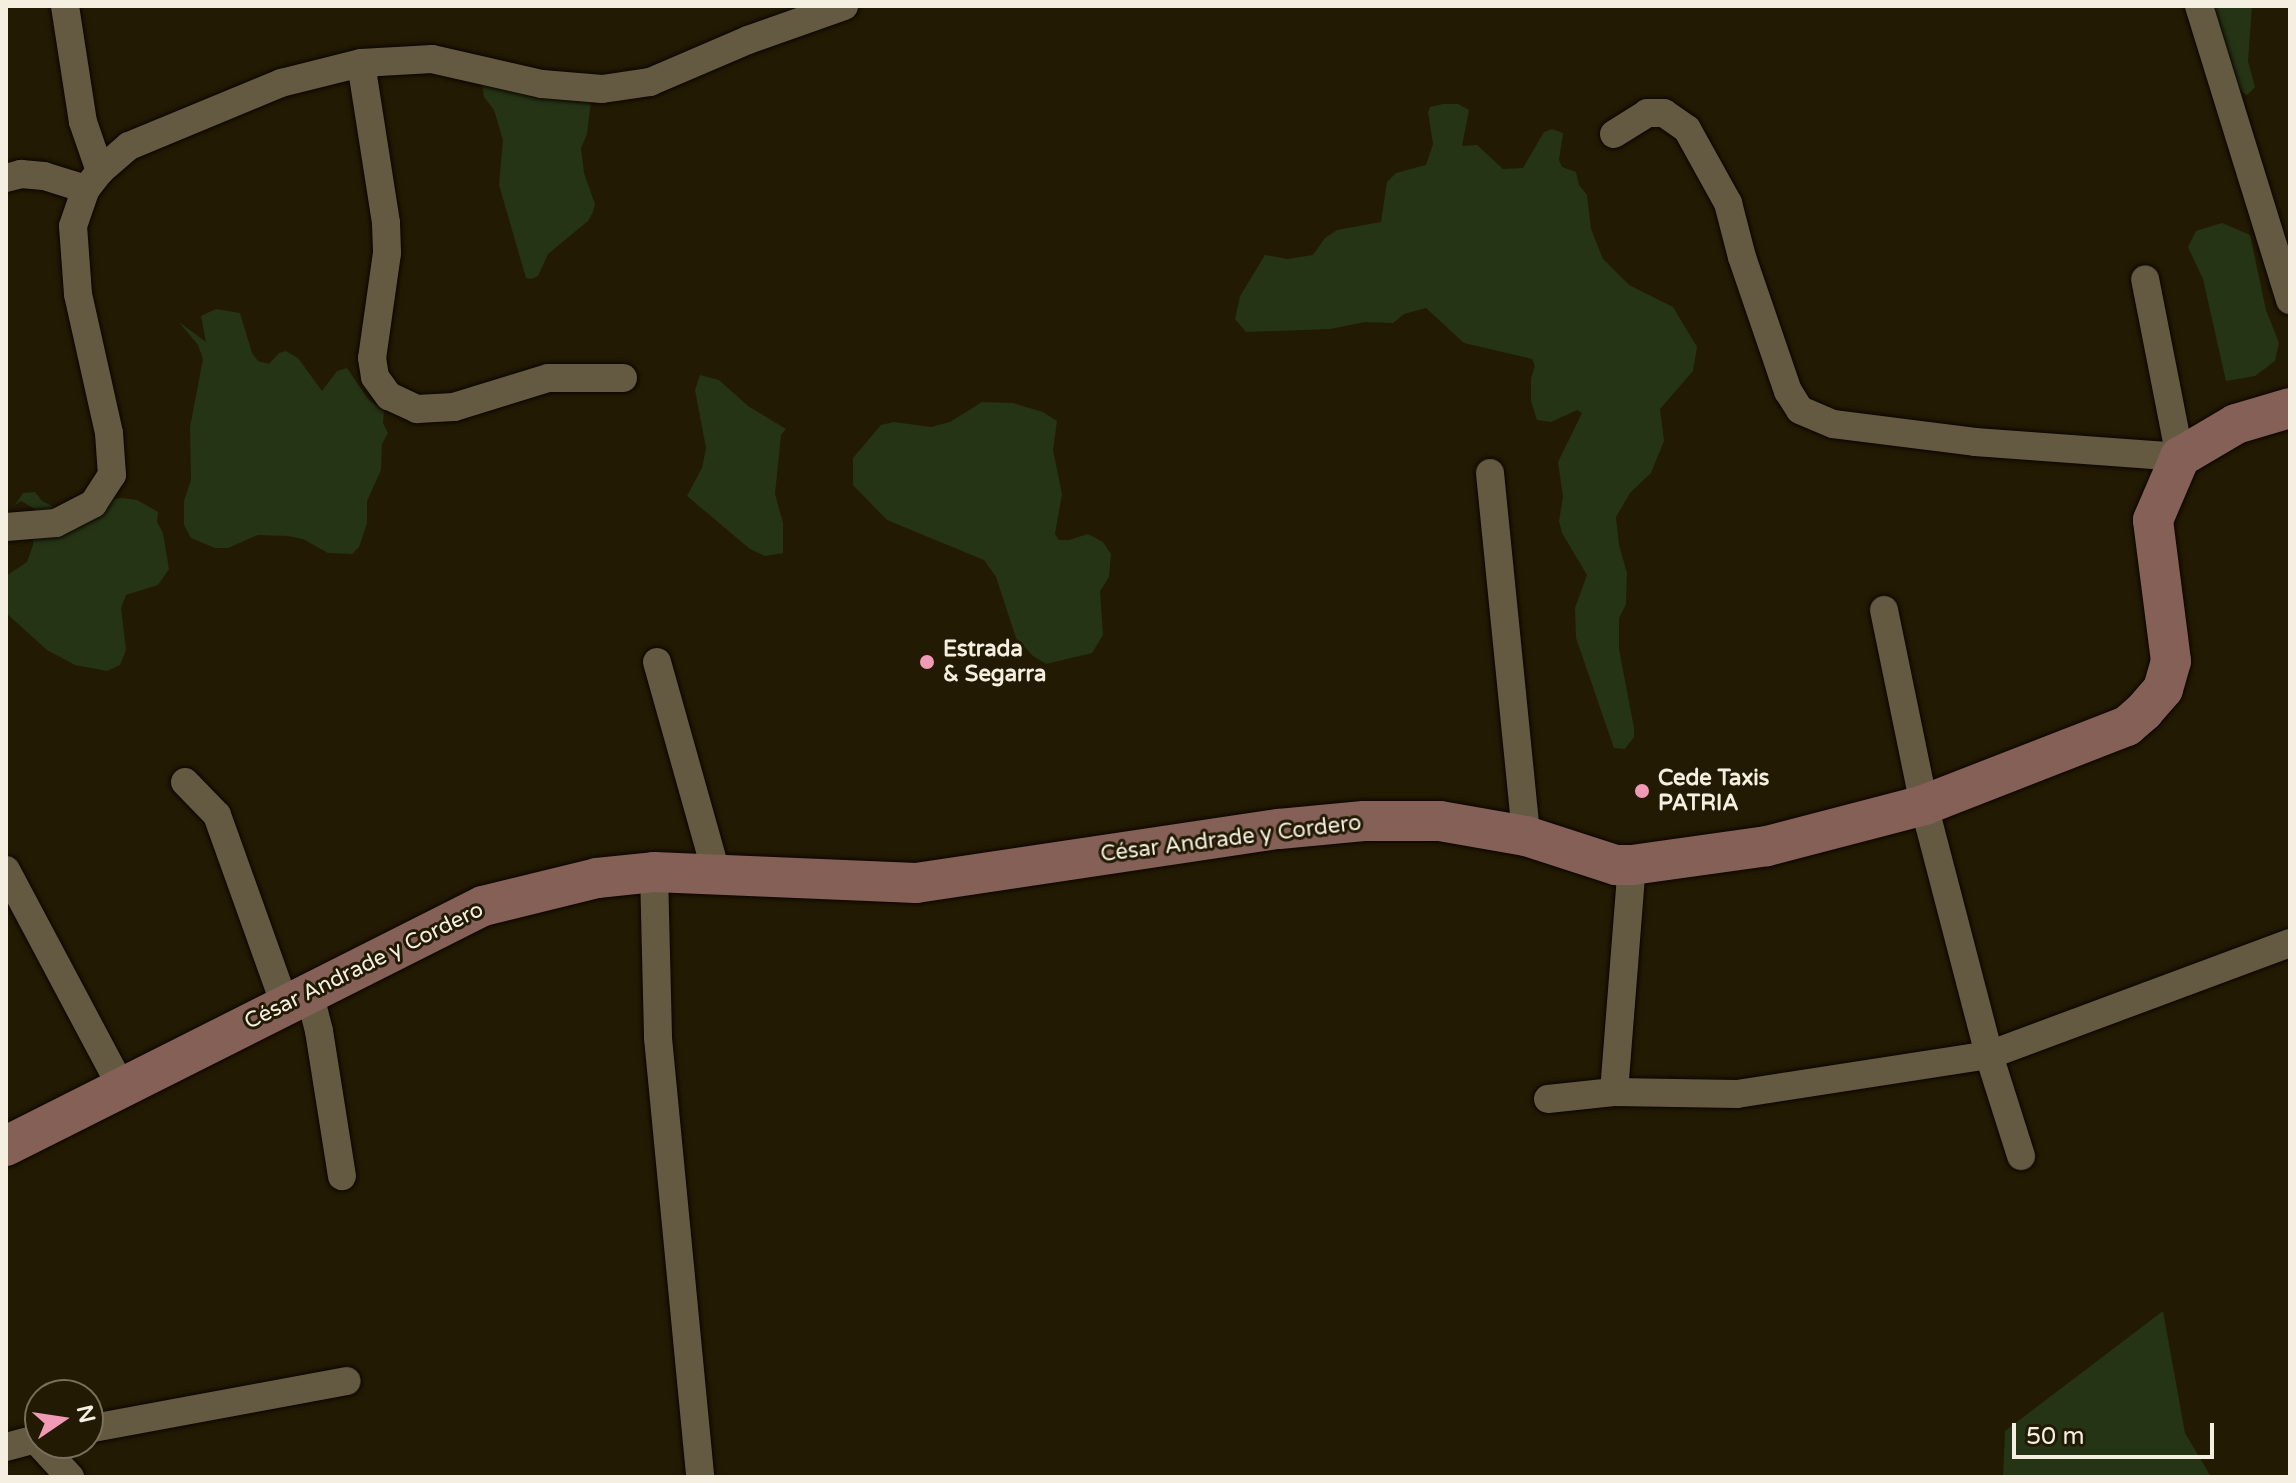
<!DOCTYPE html>
<html>
<head>
<meta charset="utf-8">
<style>
  body { margin:0 }
  #map { position:relative; width:2296px; height:1483px; overflow:hidden; background:#231a03; font-family:"Varela Round",sans-serif }
  div>[style] { position:absolute }
  .green>* { inset:0; background:#253415 }
  .roads { filter:drop-shadow(0 0 2px #0c0500) drop-shadow(0 0 2px #0c0500) }
  .street>* { height:28px; margin:-14px; padding:0 14px; transform-origin:14px; border-radius:14px; background:#645a41 }
  .secondary>* { height:40px; margin:-20px; padding:0 20px; transform-origin:20px; border-radius:20px; background:#846056 }
  .dots>* { width:22px; height:22px; translate:-50% -50%; box-sizing:border-box; border:4px solid #231a03; border-radius:50% }
  span { translate:-50% -50%; white-space:nowrap; text-align:center; line-height:1.15; -webkit-text-stroke:6px #231a03; paint-order:stroke }
  .poi-label { font-size:22px; color:#f5efe1; font-weight:700 }
  .left { translate:0 -50%; text-align:left }
  .street-label { font-size:22px; color:#f5efe1 }
  .frame { position:absolute; inset:0; border:8px solid #f5efe1; pointer-events:none }
  .north { position:absolute; left:24px; top:1379px; width:80px; height:80px; box-sizing:border-box; background:#231a03; border:2px solid #776f5c; border-radius:50%; rotate:77deg; font-size:22px; font-weight:700; line-height:32px; text-align:center; color:#f5efe1 }
  .north::after { content:''; display:block; margin:auto; width:28px; height:36px; background:#f09ab6; clip-path:polygon(50% 0,100% 100%,50% 72%,0 100%) }
  .scale { position:absolute; left:2012px; top:1423px; width:202px; height:36px; box-sizing:border-box; border:4px solid #f5efe1; border-top:0; padding-left:10px; font-size:24px; line-height:28px; white-space:nowrap; color:#f5efe1; -webkit-text-stroke:6px #231a03; paint-order:stroke }
</style>
</head>
<body>
<div id="map">
  <div class="green">
    <i style="clip-path:polygon(2206px 6px,2252px 6px,2248px 61px,2255px 87px,2247px 95px,2238px 89px)"></i>
    <i style="clip-path:polygon(482px 82px,591px 101px,587px 134px,581px 148px,584px 173px,595px 204px,593px 212px,588px 221px,548px 254px,538px 276px,531px 279px,526px 278px,499px 185px,503px 140px,494px 110px,484px 97px)"></i>
    <i style="clip-path:polygon(1443px 104px,1458px 104px,1469px 110px,1462px 146px,1477px 145px,1503px 169px,1523px 168px,1544px 132px,1552px 129px,1563px 133px,1559px 160px,1562px 167px,1576px 172px,1579px 185px,1587px 195px,1591px 229px,1603px 259px,1629px 285px,1673px 307px,1697px 347px,1693px 371px,1660px 409px,1664px 441px,1651px 473px,1630px 493px,1616px 517px,1619px 545px,1627px 573px,1626px 604px,1619px 618px,1619px 649px,1634px 728px,1634px 737px,1625px 749px,1614px 748px,1576px 638px,1575px 608px,1587px 575px,1562px 533px,1559px 521px,1563px 497px,1558px 462px,1582px 413px,1577px 410px,1551px 422px,1537px 420px,1531px 401px,1531px 378px,1535px 366px,1532px 359px,1464px 343px,1426px 308px,1404px 314px,1393px 323px,1365px 322px,1330px 329px,1246px 332px,1235px 319px,1240px 296px,1265px 255px,1288px 259px,1313px 255px,1325px 238px,1337px 230px,1381px 222px,1387px 182px,1396px 173px,1426px 165px,1433px 144px,1428px 112px,1430px 107px)"></i>
    <i style="clip-path:polygon(2222px 223px,2250px 235px,2266px 310px,2279px 343px,2275px 361px,2255px 376px,2226px 381px,2203px 279px,2188px 247px,2196px 231px)"></i>
    <i style="clip-path:polygon(216px 309px,240px 313px,252px 353px,258px 361px,269px 364px,279px 353px,286px 351px,298px 358px,322px 391px,337px 371px,347px 368px,368px 399px,384px 411px,383px 423px,388px 433px,382px 444px,381px 470px,367px 501px,367px 523px,359px 547px,352px 554px,328px 553px,303px 539px,288px 536px,258px 535px,228px 548px,215px 548px,191px 538px,184px 525px,184px 501px,191px 480px,190px 427px,203px 359px,198px 345px,179px 322px,206px 342px,201px 316px)"></i>
    <i style="clip-path:polygon(700px 375px,719px 380px,748px 406px,786px 429px,781px 435px,775px 494px,783px 523px,783px 553px,765px 556px,750px 549px,687px 496px,702px 468px,706px 448px,695px 390px)"></i>
    <i style="clip-path:polygon(982px 402px,1013px 403px,1043px 412px,1057px 421px,1053px 450px,1062px 494px,1055px 534px,1059px 540px,1069px 540px,1088px 534px,1103px 542px,1111px 554px,1109px 577px,1100px 591px,1103px 635px,1092px 653px,1046px 664px,1033px 656px,1016px 638px,996px 577px,984px 560px,887px 520px,853px 485px,853px 458px,881px 425px,894px 422px,931px 427px,950px 422px)"></i>
    <i style="clip-path:polygon(35px 492px,42px 501px,56px 508px,122px 498px,137px 500px,158px 512px,157px 522px,163px 533px,169px 569px,158px 585px,126px 595px,121px 608px,126px 650px,120px 665px,107px 671px,75px 665px,47px 650px,6px 613px,6px 576px,27px 562px,33px 545px,35px 509px,21px 501px,15px 505px,23px 493px)"></i>
    <i style="clip-path:polygon(2163px 1311px,2185px 1433px,2211px 1477px,2003px 1477px,2005px 1431px)"></i>
  </div>
  <div class="roads">
    <div class="street">
      <i style="left:65px;top:6px;width:117px;rotate:81.2deg"></i>
      <i style="left:83px;top:122px;width:52px;rotate:70.9deg"></i>
      <i style="left:2199px;top:6px;width:308px;rotate:72.8deg"></i>
      <i style="left:361px;top:63px;width:162px;rotate:81.1deg"></i>
      <i style="left:386px;top:223px;width:30px;rotate:88deg"></i>
      <i style="left:387px;top:253px;width:106px;rotate:98.1deg"></i>
      <i style="left:372px;top:358px;width:19px;rotate:81deg"></i>
      <i style="left:375px;top:377px;width:24px;rotate:54deg"></i>
      <i style="left:389px;top:396px;width:31px;rotate:25deg"></i>
      <i style="left:417px;top:409px;width:37px;rotate:-3deg"></i>
      <i style="left:454px;top:407px;width:98px;rotate:-17.1deg"></i>
      <i style="left:548px;top:378px;width:75px"></i>
      <i style="left:1614px;top:134px;width:39px;rotate:-32deg"></i>
      <i style="left:1647px;top:113px;width:17px"></i>
      <i style="left:1664px;top:113px;width:28px;rotate:35deg"></i>
      <i style="left:1687px;top:129px;width:85px;rotate:61deg"></i>
      <i style="left:1728px;top:203px;width:56px;rotate:75.5deg"></i>
      <i style="left:1742px;top:257px;width:142px;rotate:71.1deg"></i>
      <i style="left:1788px;top:391px;width:22px;rotate:58deg"></i>
      <i style="left:1800px;top:410px;width:36px;rotate:23deg"></i>
      <i style="left:1833px;top:424px;width:143px;rotate:7.2deg"></i>
      <i style="left:1975px;top:442px;width:206px;rotate:4.2deg"></i>
      <i style="left:2180px;top:457px;width:181px;rotate:-101.1deg"></i>
      <i style="left:6px;top:178px;width:16px;rotate:-15deg"></i>
      <i style="left:21px;top:174px;width:23px;rotate:5deg"></i>
      <i style="left:44px;top:176px;width:44px;rotate:17.2deg"></i>
      <i style="left:1490px;top:473px;width:365px;rotate:84.3deg"></i>
      <i style="left:6px;top:527px;width:50px;rotate:-4.6deg"></i>
      <i style="left:56px;top:523px;width:42px;rotate:-27.2deg"></i>
      <i style="left:93px;top:504px;width:35px;rotate:-57deg"></i>
      <i style="left:112px;top:475px;width:42px;rotate:-94.1deg"></i>
      <i style="left:109px;top:433px;width:142px;rotate:-102.6deg"></i>
      <i style="left:78px;top:294px;width:68px;rotate:-94.2deg"></i>
      <i style="left:73px;top:226px;width:39px;rotate:-71deg"></i>
      <i style="left:86px;top:189px;width:23px;rotate:-52deg"></i>
      <i style="left:100px;top:171px;width:38px;rotate:-41deg"></i>
      <i style="left:129px;top:146px;width:165px;rotate:-22.5deg"></i>
      <i style="left:281px;top:83px;width:82px;rotate:-14deg"></i>
      <i style="left:361px;top:63px;width:71px;rotate:-3.2deg"></i>
      <i style="left:432px;top:59px;width:113px;rotate:12.8deg"></i>
      <i style="left:542px;top:84px;width:60px;rotate:4.8deg"></i>
      <i style="left:602px;top:89px;width:49px;rotate:-8.3deg"></i>
      <i style="left:650px;top:82px;width:107px;rotate:-23.2deg"></i>
      <i style="left:748px;top:40px;width:102px;rotate:-19.5deg"></i>
      <i style="left:1884px;top:610px;width:199px;rotate:78.4deg"></i>
      <i style="left:1924px;top:805px;width:258px;rotate:75.4deg"></i>
      <i style="left:1989px;top:1055px;width:106px;rotate:72.4deg"></i>
      <i style="left:657px;top:662px;width:221px;rotate:74.3deg"></i>
      <i style="left:185px;top:782px;width:46px;rotate:45.9deg"></i>
      <i style="left:217px;top:815px;width:202px;rotate:70.3deg"></i>
      <i style="left:6px;top:870px;width:247px;rotate:62deg"></i>
      <i style="left:654px;top:872px;width:166px;rotate:88.6deg"></i>
      <i style="left:658px;top:1038px;width:441px;rotate:84.5deg"></i>
      <i style="left:309px;top:992px;width:40px;rotate:75.6deg"></i>
      <i style="left:319px;top:1031px;width:147px;rotate:81deg"></i>
      <i style="left:1614px;top:1092px;width:228px;rotate:-85.5deg"></i>
      <i style="left:1548px;top:1099px;width:66px;rotate:-6.1deg"></i>
      <i style="left:1614px;top:1092px;width:123px;rotate:0.9deg"></i>
      <i style="left:1737px;top:1094px;width:255px;rotate:-8.8deg"></i>
      <i style="left:1989px;top:1055px;width:321px;rotate:-20.4deg"></i>
      <i style="left:88px;top:1429px;width:263px;rotate:-10.5deg"></i>
      <i style="left:35px;top:1439px;width:52px;rotate:47.4deg"></i>
      <i style="left:6px;top:1447px;width:35px;rotate:-15deg"></i>
    </div>
    <div class="secondary">
      <i style="left:6px;top:1146px;width:534px;rotate:-26.71deg"></i>
      <i style="left:483px;top:906px;width:117px;rotate:-13.8deg"></i>
      <i style="left:597px;top:878px;width:57px;rotate:-6deg"></i>
      <i style="left:654px;top:872px;width:262px;rotate:2.4deg"></i>
      <i style="left:916px;top:883px;width:367px;rotate:-8.5deg"></i>
      <i style="left:1279px;top:829px;width:85px;rotate:-5.4deg"></i>
      <i style="left:1364px;top:821px;width:76px"></i>
      <i style="left:1440px;top:821px;width:87px;rotate:9.9deg"></i>
      <i style="left:1526px;top:836px;width:95px;rotate:17.9deg"></i>
      <i style="left:1616px;top:865px;width:16px"></i>
      <i style="left:1632px;top:865px;width:136px;rotate:-8deg"></i>
      <i style="left:1767px;top:846px;width:162px;rotate:-14.6deg"></i>
      <i style="left:1924px;top:805px;width:218px;rotate:-21.3deg"></i>
      <i style="left:2127px;top:726px;width:23px;rotate:-41deg"></i>
      <i style="left:2144px;top:711px;width:29px;rotate:-49deg"></i>
      <i style="left:2163px;top:689px;width:29px;rotate:-74deg"></i>
      <i style="left:2171px;top:661px;width:142px;rotate:-97.3deg"></i>
      <i style="left:2153px;top:520px;width:69px;rotate:-66.8deg"></i>
      <i style="left:2180px;top:457px;width:65px;rotate:-30.5deg"></i>
      <i style="left:2236px;top:424px;width:56px;rotate:-16.5deg"></i>
    </div>
  </div>
  <div class="dots">
    <i style="left:927px;top:662px;background:#f09ab6"></i>
    <i style="left:1642px;top:791px;background:#f09ab6"></i>
  </div>
  <div class="poi-label">
    <span class="left" style="left:943px;top:662px">Estrada<br>&amp; Segarra</span>
    <span class="left" style="left:1658px;top:791px">Cede Taxis<br>PATRIA</span>
  </div>
  <div class="street-label">
    <span style="left:1231px;top:839px;rotate:-7deg">César Andrade y Cordero</span>
    <span style="left:364px;top:966px;rotate:-26deg">César Andrade y Cordero</span>
  </div>
  <div class="frame"></div>
  <div class="north">N</div>
  <div class="scale">50 m</div>
</div>
</body>
</html>
